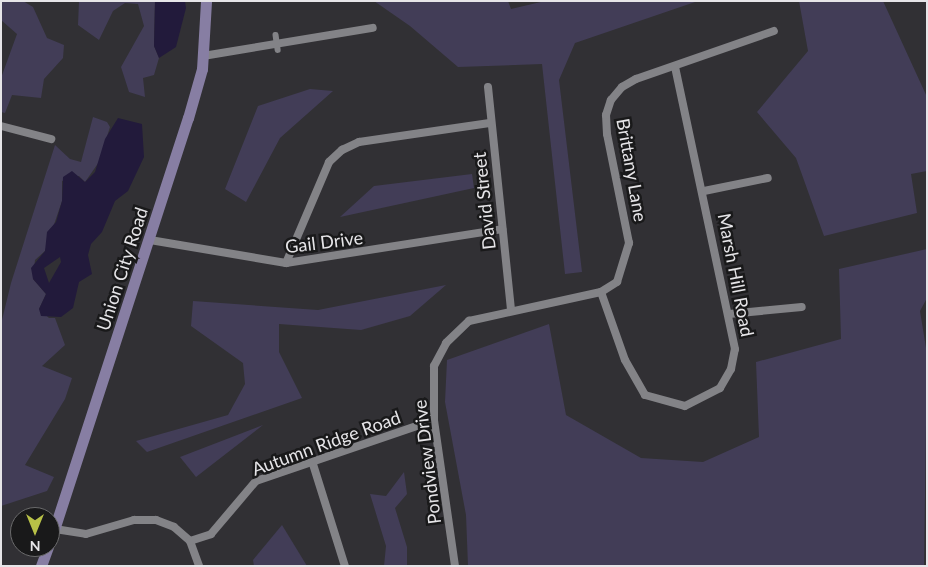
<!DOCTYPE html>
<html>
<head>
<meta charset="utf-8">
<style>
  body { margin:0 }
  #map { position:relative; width:928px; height:567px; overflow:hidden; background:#313034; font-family:Lato,sans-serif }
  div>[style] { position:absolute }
  .green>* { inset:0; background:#423d57 }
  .water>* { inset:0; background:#221a3b }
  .pedestrian>* { height:5.5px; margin:-2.75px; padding:0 2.75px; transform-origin:2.75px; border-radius:2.75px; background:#838387 }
  .minor>* { height:8px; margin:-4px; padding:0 4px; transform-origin:4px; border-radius:4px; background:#838387 }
  .secondary>* { height:11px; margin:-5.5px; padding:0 5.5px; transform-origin:5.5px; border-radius:5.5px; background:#877ea3 }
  span { translate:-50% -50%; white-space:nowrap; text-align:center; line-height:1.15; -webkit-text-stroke:5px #19191a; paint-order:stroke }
  .street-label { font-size:18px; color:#e6e5e8 }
  .frame { position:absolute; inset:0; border:2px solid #e6e5e8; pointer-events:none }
  .north { position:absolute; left:10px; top:507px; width:50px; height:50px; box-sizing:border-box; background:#19191a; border:1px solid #6b6b6c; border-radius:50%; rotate:180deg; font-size:14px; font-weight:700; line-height:20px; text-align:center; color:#e6e5e8 }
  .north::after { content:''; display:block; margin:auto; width:18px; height:22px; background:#b8c147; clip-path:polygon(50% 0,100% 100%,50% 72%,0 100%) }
</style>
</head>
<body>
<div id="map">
  <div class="green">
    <i style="clip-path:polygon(1px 1px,23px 1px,33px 7px,47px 38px,64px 45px,63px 58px,44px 79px,41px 98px,12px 95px,5px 113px,1px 112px,1px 78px,17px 34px,1px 20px)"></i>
    <i style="clip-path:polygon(79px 1px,155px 1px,154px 46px,159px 58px,154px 75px,143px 78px,145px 97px,129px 92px,121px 67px,144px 26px,138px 4px,125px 3px,113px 11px,99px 40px,78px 25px)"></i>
    <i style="clip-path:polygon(374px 1px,508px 1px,511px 9px,545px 1px,698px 1px,575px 43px,559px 80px,582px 272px,565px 274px,542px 64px,458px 67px,410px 26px)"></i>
    <i style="clip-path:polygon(799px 1px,883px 1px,927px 97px,927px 171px,911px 174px,917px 213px,824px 236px,796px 158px,757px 112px,808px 51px)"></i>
    <i style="clip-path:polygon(310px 89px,333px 91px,280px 138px,246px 202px,225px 189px,258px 106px)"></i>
    <i style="clip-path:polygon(93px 117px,107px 122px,110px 127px,99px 162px,85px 182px,79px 176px,62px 181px,62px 201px,45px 251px,35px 260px,33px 279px,46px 294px,39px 309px,49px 318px,55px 318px,65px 345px,42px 366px,72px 378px,65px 399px,25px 465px,54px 477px,47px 491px,1px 506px,1px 324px,11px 283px,55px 145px,70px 159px,81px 162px)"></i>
    <i style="clip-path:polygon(472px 174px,474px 188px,340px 217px,374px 186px)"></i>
    <i style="clip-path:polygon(927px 249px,927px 298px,920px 311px,927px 354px,924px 566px,468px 566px,466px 515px,445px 402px,447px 360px,549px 324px,566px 415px,641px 458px,703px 462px,759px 437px,756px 362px,841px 339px,839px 269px)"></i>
    <i style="clip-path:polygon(446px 285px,410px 316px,361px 330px,279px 324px,279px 352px,302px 398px,147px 452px,136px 441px,228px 415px,245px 384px,243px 363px,191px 326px,193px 301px,318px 310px)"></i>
    <i style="clip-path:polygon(263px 425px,196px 477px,180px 457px)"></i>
    <i style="clip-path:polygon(404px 472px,407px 494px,395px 508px,407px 547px,407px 566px,384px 566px,386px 546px,370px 494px,386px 496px)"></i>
    <i style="clip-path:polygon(282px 525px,307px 566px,254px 566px,253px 560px)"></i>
  </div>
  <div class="water">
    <i style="clip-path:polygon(155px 1px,185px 1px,186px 8px,176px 47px,159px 58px,154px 46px)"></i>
    <i style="clip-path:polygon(evenodd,118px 118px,142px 124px,144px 157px,128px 191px,115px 201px,102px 232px,91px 244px,88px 255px,92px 274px,79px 282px,73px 308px,61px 317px,41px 316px,39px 309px,46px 294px,33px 279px,31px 268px,45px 251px,47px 232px,56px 222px,62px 201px,63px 177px,72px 171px,85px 182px,95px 172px,105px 139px,118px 118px,60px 257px,61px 262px,49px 283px,44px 268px,60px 257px)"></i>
  </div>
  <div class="pedestrian">
    <i style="left:276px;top:35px;width:15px;rotate:82deg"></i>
  </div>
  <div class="minor">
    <i style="left:203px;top:56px;width:172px;rotate:-9.4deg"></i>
    <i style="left:488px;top:87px;width:225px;rotate:84.1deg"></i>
    <i style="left:1px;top:126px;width:52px;rotate:14.6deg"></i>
    <i style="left:704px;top:191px;width:65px;rotate:-11.5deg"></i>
    <i style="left:150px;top:240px;width:138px;rotate:9.6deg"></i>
    <i style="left:286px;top:263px;width:219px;rotate:-8.9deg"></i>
    <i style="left:286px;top:263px;width:110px;rotate:-66.9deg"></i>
    <i style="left:329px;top:162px;width:18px;rotate:-43deg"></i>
    <i style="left:342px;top:150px;width:19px;rotate:-25deg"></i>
    <i style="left:359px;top:142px;width:132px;rotate:-8.3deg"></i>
    <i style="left:601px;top:292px;width:72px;rotate:70.6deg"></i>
    <i style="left:625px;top:360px;width:40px;rotate:60.3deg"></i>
    <i style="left:645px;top:395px;width:41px;rotate:15.4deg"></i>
    <i style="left:685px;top:406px;width:39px;rotate:-27deg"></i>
    <i style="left:720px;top:388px;width:22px;rotate:-60deg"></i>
    <i style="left:731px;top:369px;width:20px;rotate:-79deg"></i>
    <i style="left:735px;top:349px;width:289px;rotate:-102deg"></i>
    <i style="left:729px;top:314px;width:73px;rotate:-5.5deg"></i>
    <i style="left:312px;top:461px;width:110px;rotate:72.6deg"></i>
    <i style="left:55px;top:529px;width:31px;rotate:9deg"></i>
    <i style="left:86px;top:534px;width:50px;rotate:-16.3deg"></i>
    <i style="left:134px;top:520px;width:22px"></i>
    <i style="left:156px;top:520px;width:19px;rotate:21deg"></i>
    <i style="left:174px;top:527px;width:21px;rotate:41deg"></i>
    <i style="left:190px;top:541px;width:27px;rotate:70deg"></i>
    <i style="left:190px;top:541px;width:22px;rotate:-18deg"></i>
    <i style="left:211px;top:534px;width:70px;rotate:-49.7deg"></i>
    <i style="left:256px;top:481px;width:188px;rotate:-18.9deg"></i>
    <i style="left:455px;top:566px;width:148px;rotate:-98.2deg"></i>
    <i style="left:434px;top:420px;width:54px;rotate:-90deg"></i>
    <i style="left:434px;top:366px;width:26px;rotate:-62deg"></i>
    <i style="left:446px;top:343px;width:32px;rotate:-44deg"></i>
    <i style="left:469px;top:321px;width:135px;rotate:-12.4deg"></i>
    <i style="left:601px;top:292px;width:19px;rotate:-32deg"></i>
    <i style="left:617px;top:282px;width:41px;rotate:-72.9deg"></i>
    <i style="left:629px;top:243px;width:111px;rotate:-101.4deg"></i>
    <i style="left:607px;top:134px;width:19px;rotate:-93deg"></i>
    <i style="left:606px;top:115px;width:16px;rotate:-72deg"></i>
    <i style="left:611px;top:100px;width:17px;rotate:-50deg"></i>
    <i style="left:622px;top:87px;width:16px;rotate:-30deg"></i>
    <i style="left:636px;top:79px;width:146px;rotate:-19.2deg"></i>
  </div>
  <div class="secondary">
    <i style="left:50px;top:542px;width:446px;rotate:-72deg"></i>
    <i style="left:188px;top:118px;width:51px;rotate:-74.1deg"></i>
    <i style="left:202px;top:69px;width:68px;rotate:-86.6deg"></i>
    <i style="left:41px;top:566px;width:20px;rotate:-70deg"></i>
  </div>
  <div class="street-label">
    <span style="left:632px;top:170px;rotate:80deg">Brittany Lane</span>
    <span style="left:484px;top:201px;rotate:-96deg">David Street</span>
    <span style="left:324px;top:242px;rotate:-7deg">Gail Drive</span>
    <span style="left:122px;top:269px;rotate:-72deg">Union City Road</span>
    <span style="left:736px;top:275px;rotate:79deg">Marsh Hill Road</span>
    <span style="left:326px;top:443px;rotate:-20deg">Autumn Ridge Road</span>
    <span style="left:427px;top:462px;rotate:-97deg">Pondview Drive</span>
  </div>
  <div class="frame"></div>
  <div class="north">N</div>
</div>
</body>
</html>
